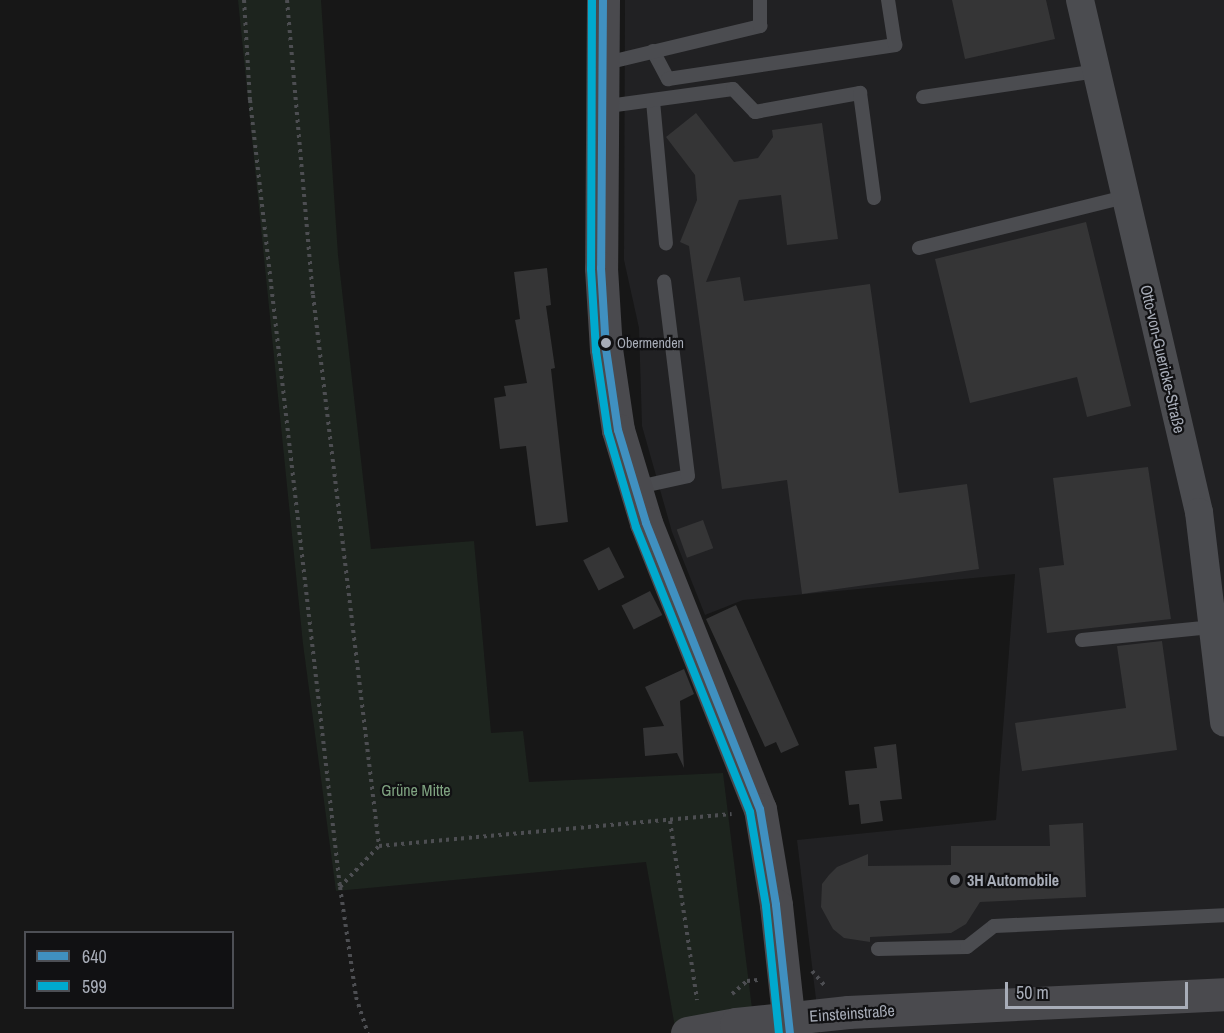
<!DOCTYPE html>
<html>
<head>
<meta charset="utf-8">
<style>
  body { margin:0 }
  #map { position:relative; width:1224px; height:1033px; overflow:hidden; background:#171717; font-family:"Archivo Narrow",sans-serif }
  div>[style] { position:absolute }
  .built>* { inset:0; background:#212123 }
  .green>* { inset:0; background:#1d241e }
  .building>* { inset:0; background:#353536; transform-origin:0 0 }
  .path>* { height:4px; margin-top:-2px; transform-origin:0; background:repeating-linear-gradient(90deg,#4d4e52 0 3px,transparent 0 7.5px) }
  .lane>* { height:14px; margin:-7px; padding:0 7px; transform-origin:7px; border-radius:7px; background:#4b4c50 }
  .street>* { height:28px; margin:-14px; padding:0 14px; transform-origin:14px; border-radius:14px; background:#4b4c50 }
  .secondary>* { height:33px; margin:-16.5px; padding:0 16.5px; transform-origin:16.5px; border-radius:16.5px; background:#4a4a4e }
  .bus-1>* { height:8px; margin:-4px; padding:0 4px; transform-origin:4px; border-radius:4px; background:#4090c0 }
  .bus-2>* { height:8px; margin:-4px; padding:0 4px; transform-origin:4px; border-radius:4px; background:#00a9ce }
  .dots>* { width:16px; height:16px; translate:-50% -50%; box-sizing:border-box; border:3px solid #111113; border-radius:50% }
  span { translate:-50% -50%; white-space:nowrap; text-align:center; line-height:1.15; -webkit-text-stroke:4.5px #111113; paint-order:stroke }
  .bus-label { font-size:14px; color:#a8adb8 }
  .left { translate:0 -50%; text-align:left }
  .street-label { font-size:16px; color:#a8adb8 }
  .park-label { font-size:16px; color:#7fa381 }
  .poi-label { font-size:16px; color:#a8adb8; font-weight:700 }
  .legend { position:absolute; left:24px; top:931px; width:210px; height:78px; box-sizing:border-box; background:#111113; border:2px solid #4d4f55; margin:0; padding:8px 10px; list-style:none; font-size:18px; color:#a8adb8 }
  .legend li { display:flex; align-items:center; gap:12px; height:30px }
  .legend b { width:30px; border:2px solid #4d4f55 }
  .scale { position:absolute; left:1005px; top:982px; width:183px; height:27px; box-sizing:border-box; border:3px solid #a8adb8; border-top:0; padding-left:8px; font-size:18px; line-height:21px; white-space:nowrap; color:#a8adb8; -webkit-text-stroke:4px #111113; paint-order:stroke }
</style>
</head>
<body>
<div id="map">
  <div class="built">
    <i style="clip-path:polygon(625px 0,1224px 0,1224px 1033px,820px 1033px,797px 840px,996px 820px,1015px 574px,743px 600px,705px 615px,672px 532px,642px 426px,639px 328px,624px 260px)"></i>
  </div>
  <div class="green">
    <i style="clip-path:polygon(238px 0,321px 0,338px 255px,371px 549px,474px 541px,491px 733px,523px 731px,529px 782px,723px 773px,755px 1033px,676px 1033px,646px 862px,336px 891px,303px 644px)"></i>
  </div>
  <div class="building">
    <i style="clip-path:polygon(952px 0,1046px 0,1055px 39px,965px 59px)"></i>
    <i style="clip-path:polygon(696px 113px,734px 162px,758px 158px,773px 137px,772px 130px,822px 123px,838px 239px,787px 245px,781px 195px,739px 200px,706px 282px,740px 277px,744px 301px,870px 284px,899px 493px,967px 484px,979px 569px,802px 594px,787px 480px,722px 489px,689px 246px,680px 242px,697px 200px,695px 175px,666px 137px)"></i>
    <i style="clip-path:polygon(1086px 222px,1131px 406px,1087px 417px,1077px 377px,970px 403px,935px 259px)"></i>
    <i style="clip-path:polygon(547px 268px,551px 305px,546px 306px,555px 368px,551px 369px,568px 522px,536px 526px,526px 446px,500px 449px,494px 398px,506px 396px,504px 386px,527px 383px,515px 320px,520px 319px,514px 272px)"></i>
    <i style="clip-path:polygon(1148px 467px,1171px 619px,1047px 633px,1039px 568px,1064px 565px,1053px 478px)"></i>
    <i style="left:703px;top:520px;width:30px;height:28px;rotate:70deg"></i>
    <i style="left:609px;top:547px;width:34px;height:29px;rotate:63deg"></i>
    <i style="left:650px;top:591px;width:27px;height:32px;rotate:63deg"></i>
    <i style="clip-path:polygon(736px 605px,799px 745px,781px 753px,776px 742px,765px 747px,706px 619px)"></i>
    <i style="clip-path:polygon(1162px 641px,1177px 750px,1022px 771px,1015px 723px,1126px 708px,1117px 646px)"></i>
    <i style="clip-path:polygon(684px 669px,694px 694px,680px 701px,684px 768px,677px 753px,645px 756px,643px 728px,664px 726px,645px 687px)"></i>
    <i style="clip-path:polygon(896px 744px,902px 799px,880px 801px,883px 821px,861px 824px,859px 804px,849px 805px,845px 771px,877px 768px,874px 747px)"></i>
    <i style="clip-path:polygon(1083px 823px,1086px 897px,980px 902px,966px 924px,951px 933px,870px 937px,870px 942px,844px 938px,833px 929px,821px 907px,822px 884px,829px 875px,837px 867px,868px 854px,868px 866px,951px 865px,951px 846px,1050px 846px,1049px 825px)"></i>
  </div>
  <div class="path">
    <i style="left:244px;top:0;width:100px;rotate:86.6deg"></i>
    <i style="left:250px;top:100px;width:792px;rotate:83.48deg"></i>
    <i style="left:340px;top:887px;width:111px;rotate:81.7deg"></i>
    <i style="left:356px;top:997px;width:38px;rotate:72deg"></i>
    <i style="left:287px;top:0;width:296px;rotate:85deg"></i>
    <i style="left:313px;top:295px;width:555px;rotate:83.17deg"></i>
    <i style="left:379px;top:846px;width:354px;rotate:-5.2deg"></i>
    <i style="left:670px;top:821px;width:181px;rotate:81.4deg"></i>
    <i style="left:340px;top:887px;width:57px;rotate:-46.4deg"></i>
    <i style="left:812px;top:971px;width:21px;rotate:49deg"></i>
    <i style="left:732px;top:994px;width:20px;rotate:-41deg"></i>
    <i style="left:747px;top:981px;width:11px;rotate:-5deg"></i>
  </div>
  <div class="lane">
    <i style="left:653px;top:51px;width:32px;rotate:62deg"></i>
    <i style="left:668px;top:79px;width:230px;rotate:-8.5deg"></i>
    <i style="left:895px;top:45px;width:46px;rotate:-98.8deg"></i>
    <i style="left:602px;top:64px;width:163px;rotate:-13.5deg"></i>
    <i style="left:760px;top:26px;width:26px;rotate:-90deg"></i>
    <i style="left:923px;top:97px;width:175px;rotate:-8.5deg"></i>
    <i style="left:653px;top:101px;width:143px;rotate:84.8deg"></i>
    <i style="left:601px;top:107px;width:133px;rotate:-7.8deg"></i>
    <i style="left:733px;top:89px;width:32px;rotate:46deg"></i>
    <i style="left:755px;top:112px;width:107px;rotate:-10.3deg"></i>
    <i style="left:860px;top:93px;width:106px;rotate:82.4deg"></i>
    <i style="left:919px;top:248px;width:212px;rotate:-13.9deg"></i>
    <i style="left:634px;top:488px;width:55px;rotate:-12.5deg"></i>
    <i style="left:688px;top:476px;width:196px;rotate:-97deg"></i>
    <i style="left:1082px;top:640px;width:132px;rotate:-5.7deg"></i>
    <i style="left:878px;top:949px;width:89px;rotate:-1.3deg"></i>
    <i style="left:967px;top:947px;width:34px;rotate:-38deg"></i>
    <i style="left:994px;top:926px;width:230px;rotate:-2.7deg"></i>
  </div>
  <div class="street">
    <i style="left:1080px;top:0;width:526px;rotate:76.92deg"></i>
    <i style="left:1199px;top:512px;width:212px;rotate:83.2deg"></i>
  </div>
  <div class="secondary">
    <i style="left:603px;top:0;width:268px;rotate:90.4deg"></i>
    <i style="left:601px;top:268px;width:81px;rotate:86.5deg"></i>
    <i style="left:606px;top:349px;width:82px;rotate:81.6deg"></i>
    <i style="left:618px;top:430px;width:97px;rotate:73.2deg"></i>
    <i style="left:646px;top:523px;width:308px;rotate:68.3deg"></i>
    <i style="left:760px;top:809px;width:97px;rotate:80.5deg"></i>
    <i style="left:776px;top:905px;width:129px;rotate:83.8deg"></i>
    <i style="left:687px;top:1033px;width:50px;rotate:-10.4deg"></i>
    <i style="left:736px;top:1024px;width:113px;rotate:-6.1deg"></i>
    <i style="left:848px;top:1012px;width:376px;rotate:-2.7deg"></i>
  </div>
  <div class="bus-1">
    <i style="left:603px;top:0;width:268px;rotate:90.4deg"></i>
    <i style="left:601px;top:268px;width:81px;rotate:86.5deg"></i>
    <i style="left:606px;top:349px;width:82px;rotate:81.6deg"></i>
    <i style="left:618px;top:430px;width:97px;rotate:73.2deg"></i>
    <i style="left:646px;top:523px;width:308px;rotate:68.3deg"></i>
    <i style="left:760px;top:809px;width:97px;rotate:80.5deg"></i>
    <i style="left:776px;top:905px;width:129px;rotate:83.8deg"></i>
  </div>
  <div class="bus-2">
    <i style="left:592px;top:0;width:269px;rotate:90.2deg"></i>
    <i style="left:591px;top:269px;width:82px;rotate:86.5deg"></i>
    <i style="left:596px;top:351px;width:82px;rotate:81.6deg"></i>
    <i style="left:608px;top:432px;width:99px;rotate:73.6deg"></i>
    <i style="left:636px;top:527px;width:307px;rotate:68.2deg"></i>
    <i style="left:750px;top:812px;width:95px;rotate:80.3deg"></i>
    <i style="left:766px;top:906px;width:128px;rotate:84.2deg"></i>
  </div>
  <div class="dots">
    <i style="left:606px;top:343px;background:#a8adb8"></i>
    <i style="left:955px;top:880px;background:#757880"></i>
  </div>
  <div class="bus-label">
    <span class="left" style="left:617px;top:343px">Obermenden</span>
  </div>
  <div class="street-label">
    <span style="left:1163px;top:359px;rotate:77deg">Otto-von-Guericke-Straße</span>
    <span style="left:852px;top:1013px;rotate:-4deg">Einsteinstraße</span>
  </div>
  <div class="park-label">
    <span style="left:416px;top:790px">Grüne Mitte</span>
  </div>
  <div class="poi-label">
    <span class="left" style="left:967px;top:880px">3H Automobile</span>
  </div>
  <ul class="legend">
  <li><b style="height:8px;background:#4090c0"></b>640</li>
  <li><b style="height:8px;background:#00a9ce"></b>599</li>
  </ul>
  <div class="scale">50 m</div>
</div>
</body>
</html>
